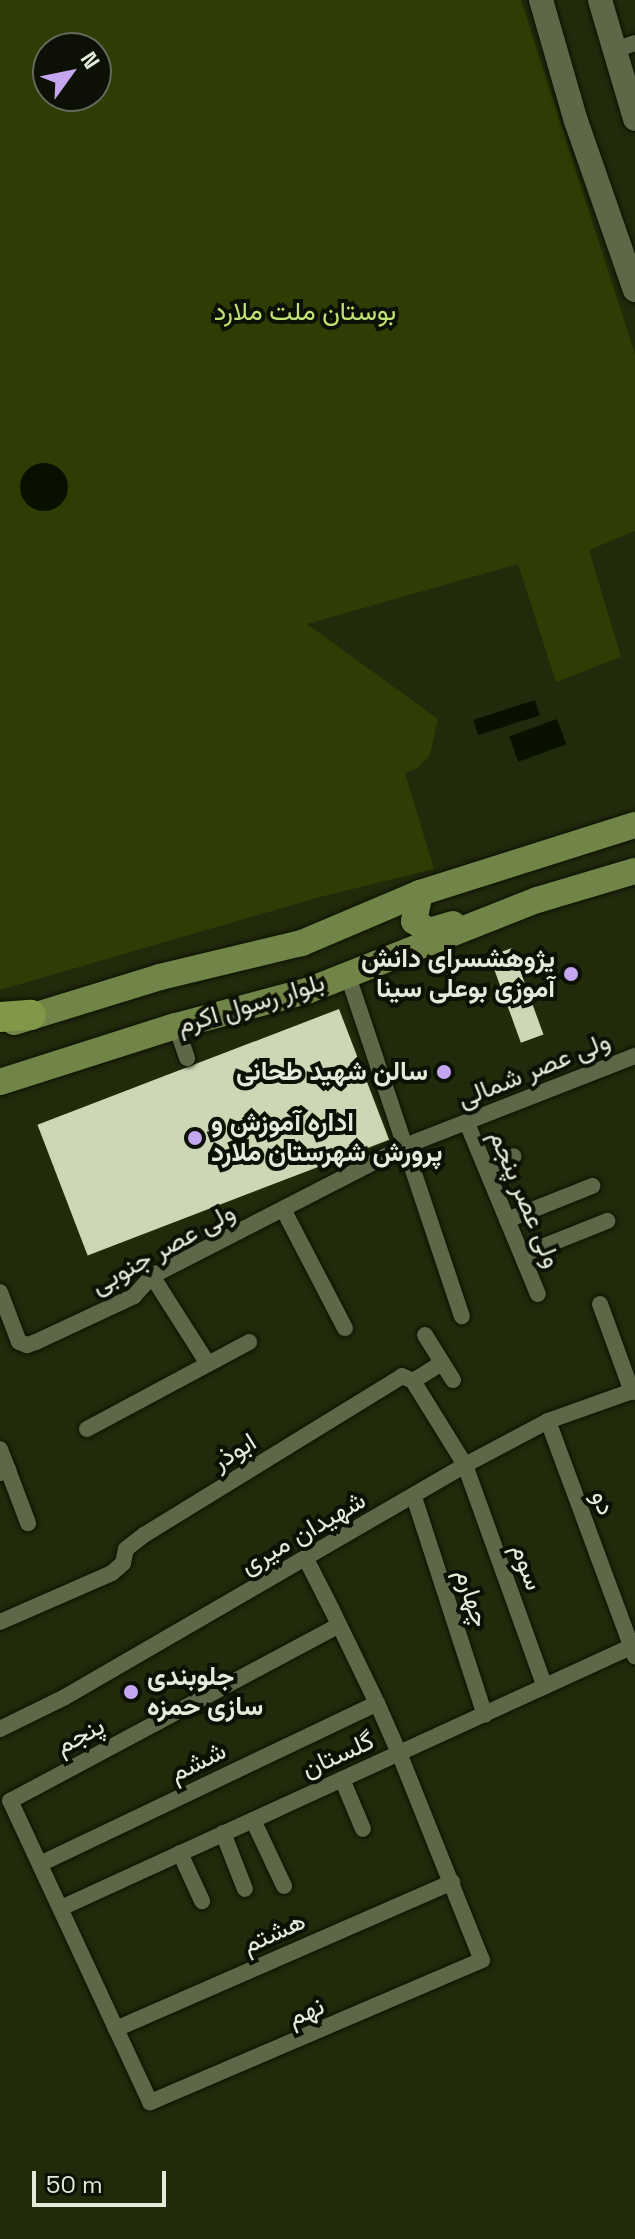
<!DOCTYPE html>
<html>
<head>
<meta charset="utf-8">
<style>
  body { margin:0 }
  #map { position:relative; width:635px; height:2239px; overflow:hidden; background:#222a0c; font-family:"Space Grotesk",Vazirmatn,sans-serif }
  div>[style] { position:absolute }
  .green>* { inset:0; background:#2f3c03 }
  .water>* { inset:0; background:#0a1000; transform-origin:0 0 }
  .round { border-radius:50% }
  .building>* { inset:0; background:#ccd8b5; transform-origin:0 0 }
  .roads { filter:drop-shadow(0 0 2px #0b1200) drop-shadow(0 0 2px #0b1200) }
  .street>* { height:16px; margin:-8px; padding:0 8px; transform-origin:8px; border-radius:8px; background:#5e6849 }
  .secondary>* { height:24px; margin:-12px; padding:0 12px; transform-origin:12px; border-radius:12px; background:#5e6849 }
  .primary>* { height:26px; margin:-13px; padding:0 13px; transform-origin:13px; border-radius:13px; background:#728548 }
  .highway>* { height:30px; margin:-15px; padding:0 15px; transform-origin:15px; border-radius:15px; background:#809847 }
  .dots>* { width:22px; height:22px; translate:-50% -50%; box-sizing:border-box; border:4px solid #0d1105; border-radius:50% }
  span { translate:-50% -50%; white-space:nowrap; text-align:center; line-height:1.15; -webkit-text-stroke:8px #0d1105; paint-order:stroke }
  .park-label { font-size:26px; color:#c3e474 }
  .poi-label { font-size:26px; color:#e5ebd9; font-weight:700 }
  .right { translate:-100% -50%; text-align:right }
  .left { translate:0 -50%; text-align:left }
  .street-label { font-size:26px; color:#e5ebd9 }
  .north { position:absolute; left:32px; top:32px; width:80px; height:80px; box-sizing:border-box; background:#0d1105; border:2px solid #63685a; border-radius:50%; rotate:57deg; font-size:22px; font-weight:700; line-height:32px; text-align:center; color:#e5ebd9 }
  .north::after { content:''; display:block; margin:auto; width:28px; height:36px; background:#c5a6f0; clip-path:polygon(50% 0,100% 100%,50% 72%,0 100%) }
  .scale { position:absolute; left:32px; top:2171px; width:134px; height:36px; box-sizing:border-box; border:4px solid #e5ebd9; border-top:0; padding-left:10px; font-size:24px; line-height:28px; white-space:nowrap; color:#e5ebd9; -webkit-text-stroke:6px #0d1105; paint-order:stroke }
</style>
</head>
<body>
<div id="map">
  <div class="green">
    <i style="clip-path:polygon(evenodd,0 0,521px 0,635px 354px,635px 531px,589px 550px,621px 657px,556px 682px,518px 564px,307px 624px,438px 719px,430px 755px,417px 769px,405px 773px,434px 869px,320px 897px,0 990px,0 0,48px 48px,96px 48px,96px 96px,48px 96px,48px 48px)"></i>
  </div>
  <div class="water">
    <i class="round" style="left:20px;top:463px;width:48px;height:48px"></i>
    <i style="left:535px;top:700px;width:16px;height:65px;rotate:72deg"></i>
    <i style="left:557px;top:719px;width:27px;height:51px;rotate:70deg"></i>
  </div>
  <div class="building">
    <i style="left:512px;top:948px;width:92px;height:24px;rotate:70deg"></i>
    <i style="left:339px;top:1009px;width:140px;height:323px;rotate:69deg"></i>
  </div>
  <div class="roads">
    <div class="street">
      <i style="left:614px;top:50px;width:22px;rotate:-18deg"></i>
      <i style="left:347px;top:973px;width:362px;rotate:71.5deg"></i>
      <i style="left:176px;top:1026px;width:34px;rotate:71deg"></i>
      <i style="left:467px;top:1123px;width:185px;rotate:67.5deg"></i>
      <i style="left:486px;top:1168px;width:30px;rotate:-23deg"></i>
      <i style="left:284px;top:1211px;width:132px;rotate:62.5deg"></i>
      <i style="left:507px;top:1220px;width:92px;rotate:-21.8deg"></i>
      <i style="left:522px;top:1255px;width:92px;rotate:-21.8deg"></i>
      <i style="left:152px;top:1276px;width:104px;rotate:57.5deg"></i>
      <i style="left:0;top:1292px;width:53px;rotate:69.2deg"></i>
      <i style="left:19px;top:1342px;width:9px;rotate:21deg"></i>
      <i style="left:27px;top:1345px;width:9px;rotate:-18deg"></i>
      <i style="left:36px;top:1342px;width:108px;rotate:-25.1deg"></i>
      <i style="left:134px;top:1296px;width:27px;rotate:-48deg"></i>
      <i style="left:152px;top:1276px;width:284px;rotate:-27.2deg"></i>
      <i style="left:405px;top:1146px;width:247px;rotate:-21.4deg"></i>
      <i style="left:600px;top:1304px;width:94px;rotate:70deg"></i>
      <i style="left:425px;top:1335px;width:53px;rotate:58.1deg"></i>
      <i style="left:413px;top:1381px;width:34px;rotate:-32deg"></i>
      <i style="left:548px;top:1421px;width:251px;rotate:69.7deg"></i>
      <i style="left:87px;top:1429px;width:184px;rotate:-28.2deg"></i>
      <i style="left:0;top:1449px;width:22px;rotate:69deg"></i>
      <i style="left:0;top:1473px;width:9px;rotate:-21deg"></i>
      <i style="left:8px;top:1470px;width:57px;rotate:69.3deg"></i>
      <i style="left:414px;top:1497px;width:229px;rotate:72deg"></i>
      <i style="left:306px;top:1559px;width:55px;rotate:63deg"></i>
      <i style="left:331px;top:1608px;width:106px;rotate:64.2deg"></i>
      <i style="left:377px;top:1703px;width:55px;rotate:66.3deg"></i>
      <i style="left:399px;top:1753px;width:223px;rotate:68.2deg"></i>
      <i style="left:482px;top:1960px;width:361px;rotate:156.8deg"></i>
      <i style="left:150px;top:2102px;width:332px;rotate:-114.9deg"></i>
      <i style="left:10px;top:1801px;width:373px;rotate:-28.1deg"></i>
      <i style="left:0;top:1622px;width:122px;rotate:-23.6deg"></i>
      <i style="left:112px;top:1573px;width:15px;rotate:-42deg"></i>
      <i style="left:123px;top:1563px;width:14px;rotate:-78deg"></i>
      <i style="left:126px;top:1549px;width:23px;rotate:-38deg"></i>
      <i style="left:144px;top:1535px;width:303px;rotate:-31.6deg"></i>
      <i style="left:402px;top:1376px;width:12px;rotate:24deg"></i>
      <i style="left:413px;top:1381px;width:99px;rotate:58.2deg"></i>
      <i style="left:465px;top:1465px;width:234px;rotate:70.2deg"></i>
      <i style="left:0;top:1729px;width:72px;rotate:-26.2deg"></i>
      <i style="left:65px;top:1697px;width:462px;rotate:-30.1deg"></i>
      <i style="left:465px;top:1465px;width:94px;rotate:-27.9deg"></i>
      <i style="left:548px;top:1421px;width:92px;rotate:-19.6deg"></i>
      <i style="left:342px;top:1779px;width:54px;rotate:67.2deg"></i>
      <i style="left:253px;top:1820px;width:73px;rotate:64.8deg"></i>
      <i style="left:223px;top:1833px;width:60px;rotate:68.6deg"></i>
      <i style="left:180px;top:1853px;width:53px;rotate:65.4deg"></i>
      <i style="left:40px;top:1864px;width:373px;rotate:-25.5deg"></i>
      <i style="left:61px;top:1908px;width:631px;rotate:-24.62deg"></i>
      <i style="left:116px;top:2029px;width:367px;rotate:-23.6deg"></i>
    </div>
    <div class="secondary">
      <i style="left:541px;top:0;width:126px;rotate:73.9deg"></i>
      <i style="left:576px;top:121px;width:179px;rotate:70.8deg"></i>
      <i style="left:600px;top:0;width:124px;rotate:73.6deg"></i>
    </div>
    <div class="primary">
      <i style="left:420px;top:893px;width:29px;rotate:102deg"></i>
      <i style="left:414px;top:921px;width:18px;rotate:34deg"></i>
      <i style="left:429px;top:931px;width:25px;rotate:-16deg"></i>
      <i style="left:14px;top:1022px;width:153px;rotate:-17.1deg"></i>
      <i style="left:160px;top:977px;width:146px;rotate:-13.5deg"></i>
      <i style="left:302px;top:943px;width:128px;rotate:-23deg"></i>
      <i style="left:420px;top:893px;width:225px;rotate:-17.6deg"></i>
      <i style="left:0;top:1082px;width:185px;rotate:-17.7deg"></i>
      <i style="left:176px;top:1026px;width:136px;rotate:-15deg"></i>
      <i style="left:307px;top:991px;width:247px;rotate:-21.6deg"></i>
      <i style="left:537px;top:900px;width:102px;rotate:-16.5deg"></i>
    </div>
    <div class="highway">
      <i style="left:0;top:1017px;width:31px;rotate:-4deg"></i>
    </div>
  </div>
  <div class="dots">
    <i style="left:571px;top:974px;background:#c5a6f0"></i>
    <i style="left:444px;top:1072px;background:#c5a6f0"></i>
    <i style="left:195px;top:1138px;background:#c5a6f0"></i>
    <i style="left:131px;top:1692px;background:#c5a6f0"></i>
  </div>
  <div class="park-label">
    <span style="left:305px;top:312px">بوستان ملت ملارد</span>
  </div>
  <div class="poi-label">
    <span class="right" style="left:555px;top:974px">پژوهشسرای دانش<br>آموزی بوعلی سینا</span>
    <span class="right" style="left:428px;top:1072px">سالن شهید طحانی</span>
    <span class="left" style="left:211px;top:1138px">اداره آموزش و<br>پرورش شهرستان ملارد</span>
    <span class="left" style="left:147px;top:1692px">جلوبندی<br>سازی حمزه</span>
  </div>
  <div class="street-label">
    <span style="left:251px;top:1004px;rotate:-17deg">بلوار رسول اکرم</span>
    <span style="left:534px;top:1070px;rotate:-22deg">ولی عصر شمالی</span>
    <span style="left:525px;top:1199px;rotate:67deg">ولی عصر پنجم</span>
    <span style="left:163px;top:1249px;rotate:-29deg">ولی عصر جنوبی</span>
    <span style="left:234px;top:1452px;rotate:-32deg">ابوذر</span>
    <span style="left:603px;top:1503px;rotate:70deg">دو</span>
    <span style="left:303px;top:1533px;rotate:-30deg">شهیدان میری</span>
    <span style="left:527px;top:1567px;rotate:70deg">سوم</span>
    <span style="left:472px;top:1598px;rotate:72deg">چهارم</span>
    <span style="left:80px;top:1736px;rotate:-28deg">پنجم</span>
    <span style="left:338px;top:1755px;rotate:-24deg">گلستان</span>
    <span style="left:198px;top:1762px;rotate:-26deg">ششم</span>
    <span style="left:274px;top:1933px;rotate:-24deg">هشتم</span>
    <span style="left:306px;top:2012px;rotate:-23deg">نهم</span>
  </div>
  <div class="north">N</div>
  <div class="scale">50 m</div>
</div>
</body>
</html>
